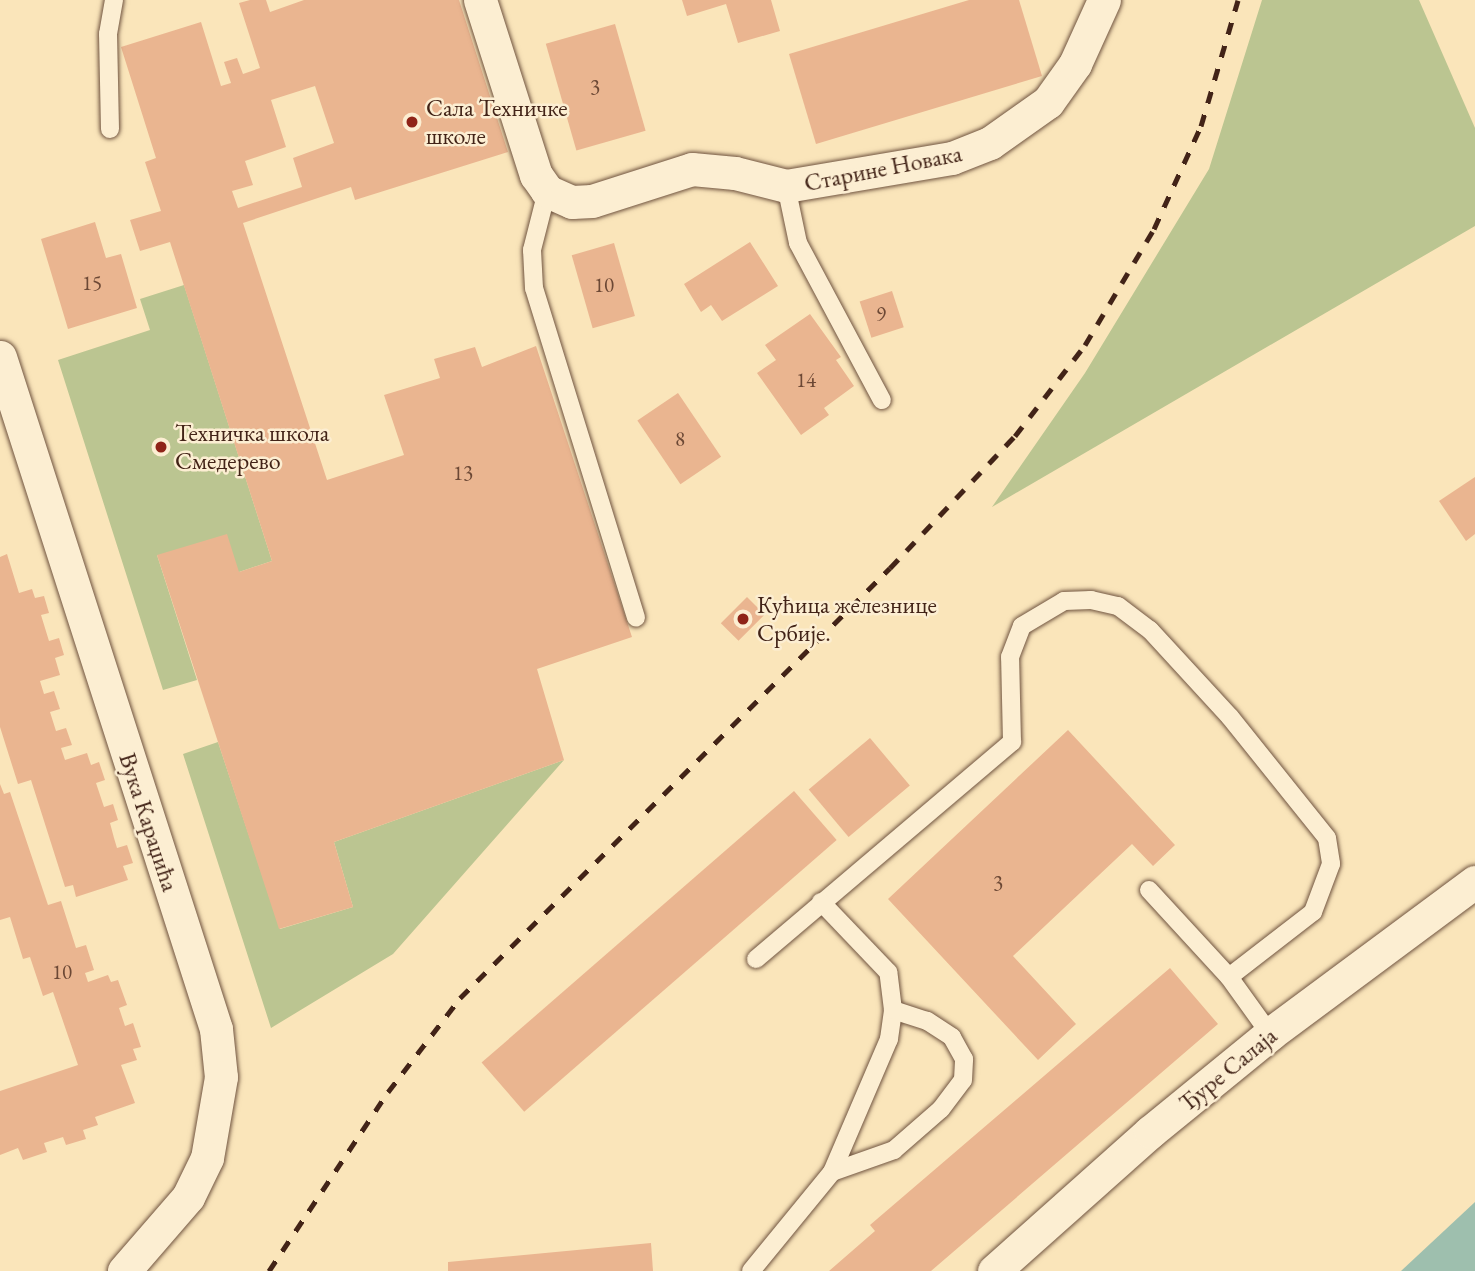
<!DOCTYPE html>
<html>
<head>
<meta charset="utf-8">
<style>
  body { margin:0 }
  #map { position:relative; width:1475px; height:1271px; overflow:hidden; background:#fae5ba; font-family:"EB Garamond",serif }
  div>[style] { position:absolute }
  .green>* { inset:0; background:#bbc591 }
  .water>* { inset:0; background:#9ebfae }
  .building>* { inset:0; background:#eab590; transform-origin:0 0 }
  .roads { filter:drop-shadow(0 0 2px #705440) drop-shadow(0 0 2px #705440) }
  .service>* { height:18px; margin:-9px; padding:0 9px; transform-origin:9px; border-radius:9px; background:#fceed2 }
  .minor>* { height:33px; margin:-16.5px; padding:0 16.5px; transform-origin:16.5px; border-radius:16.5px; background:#fceed2 }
  .rail>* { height:5px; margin-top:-2.5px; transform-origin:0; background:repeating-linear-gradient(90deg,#422317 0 12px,transparent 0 24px) }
  .dots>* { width:19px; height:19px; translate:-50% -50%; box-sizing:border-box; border:4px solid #fceed2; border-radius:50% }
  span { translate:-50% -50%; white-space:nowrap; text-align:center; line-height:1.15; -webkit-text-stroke:5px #fceed2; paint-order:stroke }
  .number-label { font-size:21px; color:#6c4835 }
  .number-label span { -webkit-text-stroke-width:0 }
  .poi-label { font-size:24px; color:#422317 }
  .left { translate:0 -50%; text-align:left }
  .street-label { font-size:24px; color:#422317 }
</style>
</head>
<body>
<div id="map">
  <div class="green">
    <i style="clip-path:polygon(1262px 0,1419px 0,1475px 128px,1475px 226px,992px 507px,1085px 373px,1209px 169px)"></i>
    <i style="clip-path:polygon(184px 285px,272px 561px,239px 572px,157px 555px,197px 680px,163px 690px,58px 360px,150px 330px,140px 299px)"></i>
    <i style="clip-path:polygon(218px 742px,280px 929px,353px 907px,334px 842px,564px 760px,393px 954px,271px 1028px,183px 754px)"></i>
  </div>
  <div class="water">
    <i style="clip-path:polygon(1475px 1202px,1475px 1271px,1401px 1271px)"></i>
  </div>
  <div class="building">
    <i style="clip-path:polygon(evenodd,250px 0,266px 0,270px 12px,304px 0,459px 0,508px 152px,355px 200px,351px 187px,243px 223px,327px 480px,404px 455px,384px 395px,440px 378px,434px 359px,475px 347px,482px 367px,536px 346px,632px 637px,537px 669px,564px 760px,334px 842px,353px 907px,279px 929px,157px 555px,227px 534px,239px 572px,272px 561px,170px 242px,140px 251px,130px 220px,161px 211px,145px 162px,156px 158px,121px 47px,201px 22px,221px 86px,231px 83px,224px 62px,237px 58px,243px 74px,260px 68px,239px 3px,250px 0,315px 86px,334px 143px,293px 158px,302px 187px,238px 208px,232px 191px,253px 185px,245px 161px,286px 147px,271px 100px,315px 86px)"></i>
    <i style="clip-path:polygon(682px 0,771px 0,780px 31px,738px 43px,726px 4px,687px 16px)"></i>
    <i style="clip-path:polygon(969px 0,1019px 0,1042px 76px,816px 144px,789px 54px)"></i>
    <i style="left:615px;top:24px;width:111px;height:72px;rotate:74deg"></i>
    <i style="clip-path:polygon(95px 222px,106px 258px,121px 254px,137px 308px,68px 329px,41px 239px)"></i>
    <i style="clip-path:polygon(750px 242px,778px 286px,722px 321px,711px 305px,701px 312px,684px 284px)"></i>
    <i style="left:614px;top:243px;width:76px;height:44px;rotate:74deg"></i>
    <i style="left:892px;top:291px;width:38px;height:34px;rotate:72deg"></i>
    <i style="clip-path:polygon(810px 314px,841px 357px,836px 360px,854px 386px,824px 408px,829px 415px,801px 435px,757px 373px,776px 360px,765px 345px)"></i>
    <i style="left:678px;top:393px;width:77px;height:49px;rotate:56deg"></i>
    <i style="clip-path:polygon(1475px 477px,1475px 534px,1466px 541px,1439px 501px)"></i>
    <i style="clip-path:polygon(7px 554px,19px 593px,32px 589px,35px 598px,44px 596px,49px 613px,41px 615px,49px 641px,59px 638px,64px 655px,55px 658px,60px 675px,40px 681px,44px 694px,54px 691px,60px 709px,50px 712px,56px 731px,66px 728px,72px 745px,61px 748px,65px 760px,87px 753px,91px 765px,99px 762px,105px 780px,96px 783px,104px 807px,113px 804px,118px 820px,110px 823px,114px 838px,117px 848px,127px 845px,133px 863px,123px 866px,128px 880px,76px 897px,73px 885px,65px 887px,31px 780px,18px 784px,0 727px,0 557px)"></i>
    <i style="left:747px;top:597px;width:25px;height:37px;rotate:45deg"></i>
    <i style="clip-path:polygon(1068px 730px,1175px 845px,1153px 866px,1132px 844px,1013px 956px,1076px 1024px,1038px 1060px,888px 899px)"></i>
    <i style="left:870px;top:738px;width:62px;height:80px;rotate:50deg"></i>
    <i style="clip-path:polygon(0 784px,4px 794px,10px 792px,48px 905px,61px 901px,76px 948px,86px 945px,94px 970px,85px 973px,88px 982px,108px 975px,111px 982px,118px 980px,127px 1005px,119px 1008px,125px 1026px,133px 1023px,141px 1047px,133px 1049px,137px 1060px,121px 1065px,135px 1103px,95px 1117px,98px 1125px,83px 1130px,86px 1139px,66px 1145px,63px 1137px,44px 1143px,47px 1152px,23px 1160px,18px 1148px,0 1155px,0 1091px,78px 1065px,53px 992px,43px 996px,30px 957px,23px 959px,10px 917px,0 920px)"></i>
    <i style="left:794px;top:791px;width:65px;height:414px;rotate:49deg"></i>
    <i style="clip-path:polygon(1170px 968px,1218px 1024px,931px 1271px,829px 1271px,875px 1231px,870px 1225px)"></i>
    <i style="clip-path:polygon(651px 1243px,653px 1271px,448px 1271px,448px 1262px)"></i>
  </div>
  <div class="roads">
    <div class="service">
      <i style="left:110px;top:129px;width:95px;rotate:-91.2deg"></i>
      <i style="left:108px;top:34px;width:35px;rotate:-80deg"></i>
      <i style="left:786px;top:186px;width:58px;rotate:78.1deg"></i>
      <i style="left:798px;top:243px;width:178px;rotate:61.9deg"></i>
      <i style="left:547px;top:191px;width:61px;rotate:104.3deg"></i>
      <i style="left:532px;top:250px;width:38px;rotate:87deg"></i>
      <i style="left:534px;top:288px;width:345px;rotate:72.8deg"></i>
      <i style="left:1149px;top:890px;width:118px;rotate:47.4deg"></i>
      <i style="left:1229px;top:977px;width:70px;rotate:54.3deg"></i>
      <i style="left:756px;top:959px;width:336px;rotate:-40.3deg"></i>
      <i style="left:1012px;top:742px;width:85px;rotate:-91.3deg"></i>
      <i style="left:1010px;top:657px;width:33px;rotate:-69deg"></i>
      <i style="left:1022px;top:626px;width:49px;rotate:-30.8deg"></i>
      <i style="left:1064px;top:601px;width:27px;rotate:-2deg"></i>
      <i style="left:1091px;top:600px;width:28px;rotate:13deg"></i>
      <i style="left:1118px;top:606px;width:40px;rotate:37deg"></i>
      <i style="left:1150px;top:630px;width:118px;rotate:47.4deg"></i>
      <i style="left:1230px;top:717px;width:155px;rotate:51.3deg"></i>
      <i style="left:1327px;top:838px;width:26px;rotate:81deg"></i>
      <i style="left:1331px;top:864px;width:51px;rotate:110.6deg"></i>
      <i style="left:1313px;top:912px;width:106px;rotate:142.3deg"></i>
      <i style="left:832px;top:1172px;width:145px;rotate:-66.8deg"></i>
      <i style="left:889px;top:1039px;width:29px;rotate:-82deg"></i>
      <i style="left:751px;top:1271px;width:128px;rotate:-50.7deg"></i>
      <i style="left:832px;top:1172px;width:66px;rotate:-19.5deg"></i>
      <i style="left:894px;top:1150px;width:62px;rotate:-41.1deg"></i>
      <i style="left:941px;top:1109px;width:36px;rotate:-53deg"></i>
      <i style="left:963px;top:1080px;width:21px;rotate:-87deg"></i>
      <i style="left:964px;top:1059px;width:25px;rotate:-119deg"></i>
      <i style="left:952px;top:1037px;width:30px;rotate:-147deg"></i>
      <i style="left:927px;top:1021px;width:36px;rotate:-162deg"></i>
      <i style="left:893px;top:1010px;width:38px;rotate:-97deg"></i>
      <i style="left:888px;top:972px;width:97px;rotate:-133.7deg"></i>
    </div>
    <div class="minor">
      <i style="left:480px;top:0;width:184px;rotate:72.3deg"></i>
      <i style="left:536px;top:175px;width:19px;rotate:55deg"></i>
      <i style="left:547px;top:191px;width:27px;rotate:24deg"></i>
      <i style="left:572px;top:202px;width:20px;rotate:-3deg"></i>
      <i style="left:592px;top:201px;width:105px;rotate:-17.7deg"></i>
      <i style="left:692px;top:169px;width:43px;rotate:5.3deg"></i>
      <i style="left:735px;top:173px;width:53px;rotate:14.3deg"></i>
      <i style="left:786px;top:186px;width:168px;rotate:-9.6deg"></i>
      <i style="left:952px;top:158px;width:41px;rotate:-21.5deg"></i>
      <i style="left:990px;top:143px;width:71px;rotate:-35.3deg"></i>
      <i style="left:1048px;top:102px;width:47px;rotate:-54.6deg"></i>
      <i style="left:1075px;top:64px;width:70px;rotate:-65.6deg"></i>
      <i style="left:0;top:357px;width:706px;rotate:72.18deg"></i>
      <i style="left:216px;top:1029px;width:48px;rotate:84.1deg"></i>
      <i style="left:221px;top:1077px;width:82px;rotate:99.8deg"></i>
      <i style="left:207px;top:1158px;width:43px;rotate:116deg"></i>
      <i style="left:188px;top:1197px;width:98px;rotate:130.9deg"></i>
      <i style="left:994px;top:1271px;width:209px;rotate:-41.7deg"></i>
      <i style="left:1150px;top:1132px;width:155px;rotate:-39.2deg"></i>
      <i style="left:1270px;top:1034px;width:255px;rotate:-36.6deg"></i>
    </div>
  </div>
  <div class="rail">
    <i style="left:269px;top:1271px;width:215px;rotate:-56.4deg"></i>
    <i style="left:388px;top:1092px;width:118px;rotate:-52.5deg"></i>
    <i style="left:460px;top:998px;width:608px;rotate:-45deg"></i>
    <i style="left:890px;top:568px;width:182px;rotate:-46.6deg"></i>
    <i style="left:1015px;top:436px;width:115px;rotate:-52.4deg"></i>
    <i style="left:1085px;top:345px;width:135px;rotate:-59.3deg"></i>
    <i style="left:1154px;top:229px;width:113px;rotate:-65.5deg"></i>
    <i style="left:1201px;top:126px;width:131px;rotate:-73.6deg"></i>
  </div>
  <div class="dots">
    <i style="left:412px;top:122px;background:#8f2418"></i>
    <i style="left:161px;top:447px;background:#8f2418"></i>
    <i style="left:743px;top:619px;background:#8f2418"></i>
  </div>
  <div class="number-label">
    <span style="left:595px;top:87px">3</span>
    <span style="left:92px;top:283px">15</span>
    <span style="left:604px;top:285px">10</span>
    <span style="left:881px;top:314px">9</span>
    <span style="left:806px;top:380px">14</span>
    <span style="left:680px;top:439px">8</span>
    <span style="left:463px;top:473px">13</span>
    <span style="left:998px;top:883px">3</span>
    <span style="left:62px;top:972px">10</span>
  </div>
  <div class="poi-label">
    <span class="left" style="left:426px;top:122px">Сала Техничке<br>школе</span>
    <span class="left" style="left:175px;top:447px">Техничка школа<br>Смедерево</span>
    <span class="left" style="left:757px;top:619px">Кућица железнице<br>Србије.</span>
  </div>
  <div class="street-label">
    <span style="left:883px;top:168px;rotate:-11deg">Старине Новака</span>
    <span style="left:149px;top:822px;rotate:72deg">Вука Караџића</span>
    <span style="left:1228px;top:1069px;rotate:-39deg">Ђуре Салаја</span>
  </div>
</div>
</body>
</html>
